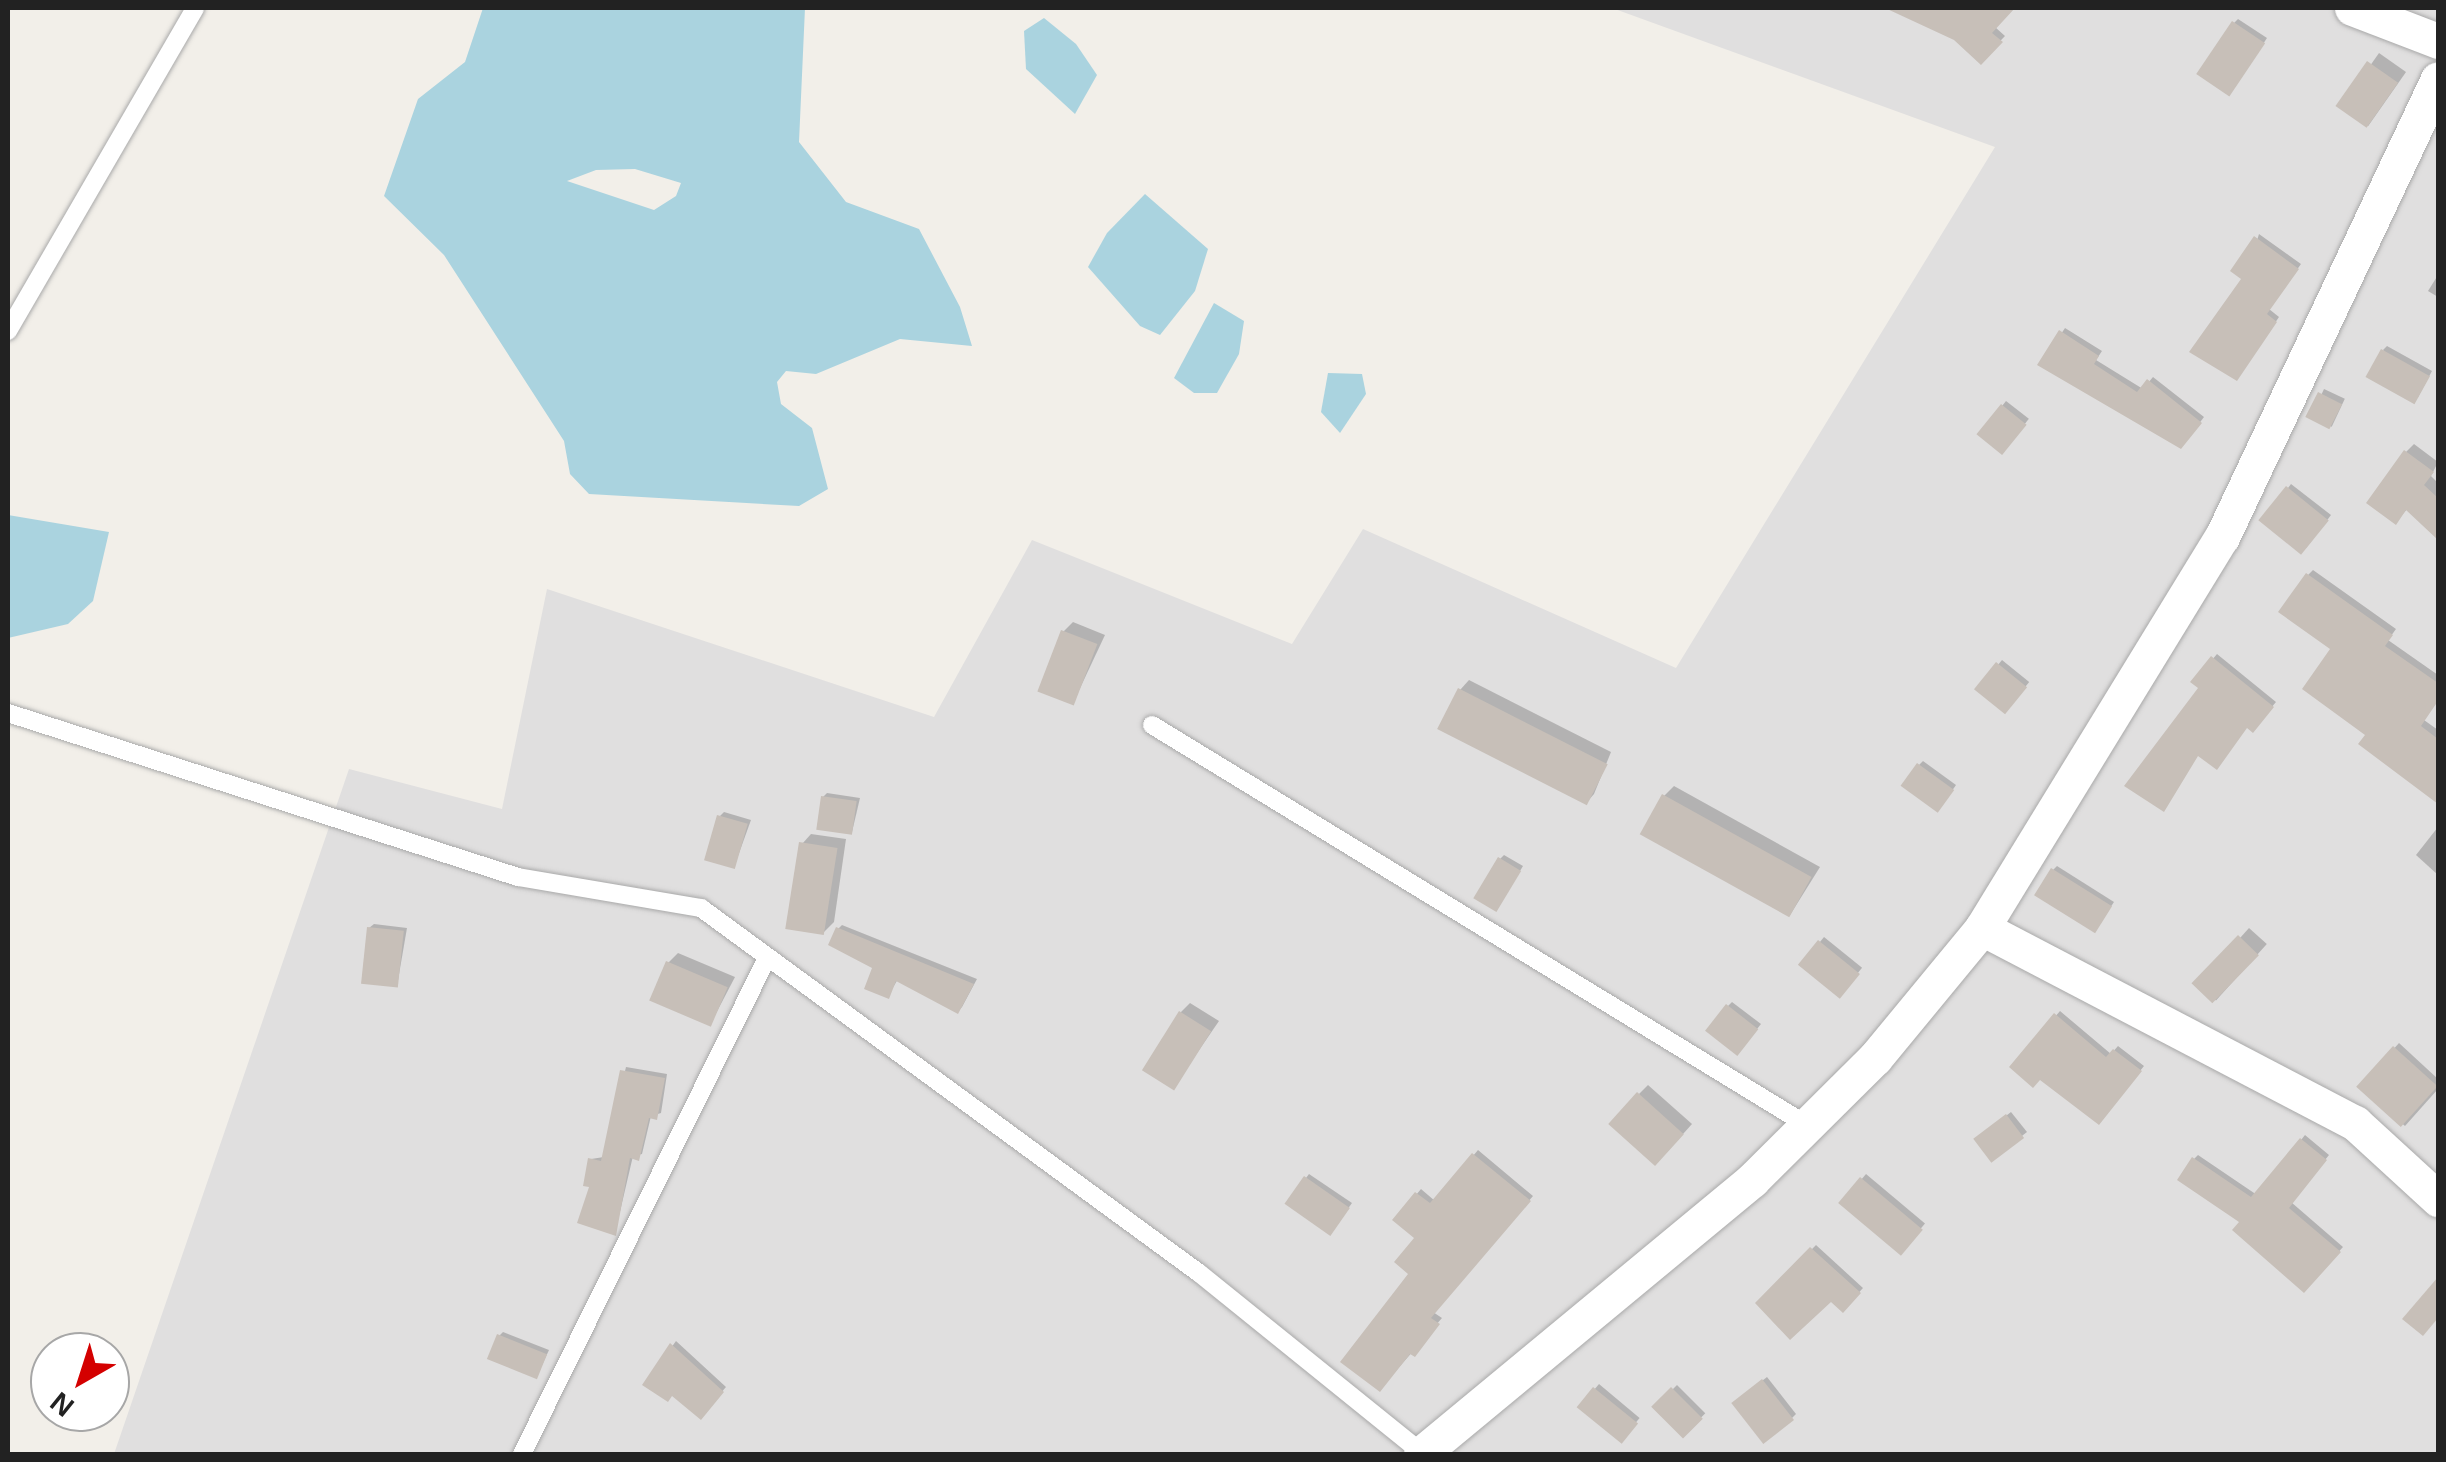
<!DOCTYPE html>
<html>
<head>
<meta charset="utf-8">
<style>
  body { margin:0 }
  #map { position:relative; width:2446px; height:1462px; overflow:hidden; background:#f2efe9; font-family:Helvetica,sans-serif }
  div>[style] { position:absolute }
  .residential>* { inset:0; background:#e0dfdf }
  .water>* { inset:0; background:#aad3df }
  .shadow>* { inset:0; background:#0003; transform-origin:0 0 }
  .building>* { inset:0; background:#c7bfb8; transform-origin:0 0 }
  .roads { filter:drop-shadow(0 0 2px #a9a9a9) drop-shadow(0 0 2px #a9a9a9) }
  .service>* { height:18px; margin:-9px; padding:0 9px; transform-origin:9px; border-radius:9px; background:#fff }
  .minor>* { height:35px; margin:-17.5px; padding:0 17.5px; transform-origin:17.5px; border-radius:17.5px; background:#fff }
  span { translate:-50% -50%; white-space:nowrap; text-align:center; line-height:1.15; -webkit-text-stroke:8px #fff; paint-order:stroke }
  .frame { position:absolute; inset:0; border:10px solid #222; pointer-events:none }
  .north { position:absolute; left:30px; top:1332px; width:100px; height:100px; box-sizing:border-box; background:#fff; border:2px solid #a7a7a7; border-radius:50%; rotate:219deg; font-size:28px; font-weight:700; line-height:40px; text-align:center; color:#222 }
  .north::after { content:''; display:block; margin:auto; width:35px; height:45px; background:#d40000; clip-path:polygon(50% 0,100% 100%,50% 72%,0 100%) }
</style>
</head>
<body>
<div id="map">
  <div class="residential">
    <i style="clip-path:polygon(1612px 8px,2438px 8px,2438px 1454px,114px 1454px,349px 769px,502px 809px,547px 589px,934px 717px,1032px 540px,1292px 644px,1363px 529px,1676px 668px,1995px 147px)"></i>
  </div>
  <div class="water">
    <i style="clip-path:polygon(evenodd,483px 8px,805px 8px,799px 142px,846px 202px,919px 229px,960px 307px,972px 346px,900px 339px,816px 374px,786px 371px,777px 382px,781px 404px,812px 428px,828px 489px,799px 506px,589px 494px,570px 474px,564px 441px,444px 255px,384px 196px,418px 99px,465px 62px,483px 8px,635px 169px,681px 183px,676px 196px,654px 210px,567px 181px,596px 170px,635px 169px)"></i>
    <i style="clip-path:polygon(1044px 18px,1076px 44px,1097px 75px,1075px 114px,1026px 69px,1024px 31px)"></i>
    <i style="clip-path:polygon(1145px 194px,1208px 249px,1195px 291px,1160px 335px,1140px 326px,1088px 267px,1107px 233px)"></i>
    <i style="clip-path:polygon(1214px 303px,1244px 321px,1239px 354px,1217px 393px,1194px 393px,1174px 378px)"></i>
    <i style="clip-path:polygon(1328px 373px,1362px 374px,1366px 394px,1340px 433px,1321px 412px)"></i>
    <i style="clip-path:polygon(8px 515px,109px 532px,93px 601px,68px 624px,8px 638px)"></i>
  </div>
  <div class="shadow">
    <i style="clip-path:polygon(1917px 8px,2012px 8px,1995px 27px,2005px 36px,1981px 61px,1956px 38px,1912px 18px)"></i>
    <i style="clip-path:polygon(2238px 19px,2267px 38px,2234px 88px,2234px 23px)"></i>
    <i style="left:2379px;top:53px;width:33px;height:66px;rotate:35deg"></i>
    <i style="clip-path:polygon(2259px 234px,2301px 264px,2269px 309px,2279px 317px,2240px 374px,2245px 279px)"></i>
    <i style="clip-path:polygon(2438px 275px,2438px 297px,2428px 291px)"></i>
    <i style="clip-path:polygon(2065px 328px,2102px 351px,2096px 360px,2143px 389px,2153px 377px,2204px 417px,2185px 442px,2041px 364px)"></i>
    <i style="clip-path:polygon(2387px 346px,2432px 371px,2418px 397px,2383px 350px)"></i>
    <i style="left:2324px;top:389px;width:23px;height:31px;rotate:25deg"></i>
    <i style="left:2006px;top:401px;width:29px;height:42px;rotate:38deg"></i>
    <i style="clip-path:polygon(2414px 444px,2438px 462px,2431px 476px,2438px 483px,2435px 533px,2408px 508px,2396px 522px,2406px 452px)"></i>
    <i style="clip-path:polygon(2291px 484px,2331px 515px,2306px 548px,2288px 488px)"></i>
    <i style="clip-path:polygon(2313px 570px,2396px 629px,2388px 640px,2438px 675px,2438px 700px,2424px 720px,2438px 730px,2438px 801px,2362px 744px,2369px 734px,2308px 575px)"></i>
    <i style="clip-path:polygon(1073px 622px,1105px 635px,1073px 703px,1063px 632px)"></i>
    <i style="clip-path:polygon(2217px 654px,2276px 702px,2253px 729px,2247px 725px,2199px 754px,2201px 687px,2194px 681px)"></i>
    <i style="left:2002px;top:660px;width:35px;height:38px;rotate:39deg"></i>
    <i style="clip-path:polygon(1469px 680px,1611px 752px,1594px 794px,1587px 802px,1460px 690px)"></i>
    <i style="clip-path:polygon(1923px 761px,1956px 785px,1942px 805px,1919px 765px)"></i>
    <i style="clip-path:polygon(1674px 786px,1820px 867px,1790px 915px,1664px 796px)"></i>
    <i style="clip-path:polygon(827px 793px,860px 798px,852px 832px,823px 797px)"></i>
    <i style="clip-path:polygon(724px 812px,751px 820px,734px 867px,720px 816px)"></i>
    <i style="clip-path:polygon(2438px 827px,2438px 875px,2416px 855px)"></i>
    <i style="clip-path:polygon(811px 834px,846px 839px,834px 922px,824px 932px,802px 844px)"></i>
    <i style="clip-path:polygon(1504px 855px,1523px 866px,1500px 904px,1500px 859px)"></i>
    <i style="clip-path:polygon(2057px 866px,2114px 902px,2098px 926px,2053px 870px)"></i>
    <i style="clip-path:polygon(374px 924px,407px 928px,397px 986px,369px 928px)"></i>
    <i style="clip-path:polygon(842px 925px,977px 979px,962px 1007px,958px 1011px,898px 979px,888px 996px,875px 967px,838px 929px)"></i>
    <i style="left:2249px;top:928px;width:24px;height:76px;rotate:42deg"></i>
    <i style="left:1824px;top:937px;width:49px;height:35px;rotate:39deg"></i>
    <i style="clip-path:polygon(678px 953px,735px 977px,711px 1023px,668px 963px)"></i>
    <i style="clip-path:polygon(1732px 1002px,1761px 1024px,1741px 1049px,1728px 1006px)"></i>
    <i style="clip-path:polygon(1190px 1003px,1219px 1021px,1173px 1088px,1181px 1012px)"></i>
    <i style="clip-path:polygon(2060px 1011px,2111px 1054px,2118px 1046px,2144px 1066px,2102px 1118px,2040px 1077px,2012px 1067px)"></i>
    <i style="clip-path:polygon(2399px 1043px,2438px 1079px,2438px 1089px,2405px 1126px,2360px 1087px)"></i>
    <i style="clip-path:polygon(626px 1067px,667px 1074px,661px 1113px,651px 1116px,642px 1154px,633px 1156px,615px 1233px,592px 1185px,591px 1159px,604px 1157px)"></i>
    <i style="clip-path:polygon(1648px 1085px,1692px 1124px,1666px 1153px,1639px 1094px)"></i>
    <i style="clip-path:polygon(2011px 1112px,2027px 1132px,1991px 1160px,1980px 1136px)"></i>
    <i style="clip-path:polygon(2305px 1135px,2329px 1155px,2291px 1202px,2343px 1247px,2304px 1290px,2194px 1159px,2198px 1155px,2257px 1195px)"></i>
    <i style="clip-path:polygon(1478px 1150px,1533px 1196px,1433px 1312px,1442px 1318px,1380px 1389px,1417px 1238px,1395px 1220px,1421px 1189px,1435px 1201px)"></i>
    <i style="clip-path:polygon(1309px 1174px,1352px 1203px,1334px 1228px,1306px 1178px)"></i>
    <i style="left:1866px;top:1174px;width:77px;height:38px;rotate:40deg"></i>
    <i style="clip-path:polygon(1816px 1245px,1863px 1288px,1843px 1310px,1831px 1298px,1759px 1303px)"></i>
    <i style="clip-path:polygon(503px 1332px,549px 1350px,537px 1376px,499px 1336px)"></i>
    <i style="clip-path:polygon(676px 1341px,726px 1387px,701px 1416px,673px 1393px,645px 1384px)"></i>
    <i style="clip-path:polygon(1767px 1377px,1796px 1414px,1792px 1418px,1738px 1400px)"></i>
    <i style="left:1599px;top:1384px;width:53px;height:30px;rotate:40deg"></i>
    <i style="left:1677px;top:1385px;width:40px;height:31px;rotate:45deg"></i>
  </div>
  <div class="building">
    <i style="clip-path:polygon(1885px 8px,2015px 8px,1992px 33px,2003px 42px,1981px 65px,1954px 40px)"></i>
    <i style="left:2232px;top:21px;width:40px;height:64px;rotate:34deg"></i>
    <i style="left:2367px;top:61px;width:38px;height:55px;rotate:35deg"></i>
    <i style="clip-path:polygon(2254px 236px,2299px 269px,2267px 314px,2277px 322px,2237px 381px,2189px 352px,2241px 279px,2230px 271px)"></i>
    <i style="clip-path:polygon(2059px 330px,2099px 356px,2094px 364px,2137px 392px,2147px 379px,2202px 423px,2181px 449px,2037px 365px)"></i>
    <i style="left:2381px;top:349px;width:56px;height:32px;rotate:29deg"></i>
    <i style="left:2318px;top:392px;width:27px;height:28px;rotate:27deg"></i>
    <i style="left:2001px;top:404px;width:33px;height:39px;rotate:39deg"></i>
    <i style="clip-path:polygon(2404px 450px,2434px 472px,2424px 485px,2438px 498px,2438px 540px,2406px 510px,2396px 525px,2366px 503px)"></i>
    <i style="left:2286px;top:486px;width:55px;height:44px;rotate:39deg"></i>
    <i style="clip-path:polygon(2306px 573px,2393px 635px,2385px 646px,2438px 683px,2438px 701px,2421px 726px,2438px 739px,2438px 804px,2358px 744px,2365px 735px,2302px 689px,2330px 649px,2278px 612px)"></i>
    <i style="left:1061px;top:630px;width:39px;height:66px;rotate:21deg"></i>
    <i style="clip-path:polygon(2211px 656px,2274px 707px,2253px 733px,2247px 728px,2217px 770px,2198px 756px,2164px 812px,2124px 786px,2198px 688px,2190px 682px)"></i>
    <i style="left:1996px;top:662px;width:40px;height:35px;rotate:39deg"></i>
    <i style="left:1458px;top:688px;width:168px;height:46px;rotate:27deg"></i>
    <i style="left:1917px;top:763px;width:46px;height:28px;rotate:36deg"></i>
    <i style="left:1662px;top:794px;width:171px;height:46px;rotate:29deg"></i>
    <i style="left:821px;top:796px;width:36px;height:34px;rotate:8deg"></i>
    <i style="left:717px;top:815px;width:32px;height:47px;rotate:16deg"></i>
    <i style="left:799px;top:842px;width:39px;height:88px;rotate:9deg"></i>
    <i style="left:1498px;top:857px;width:27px;height:48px;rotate:31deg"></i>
    <i style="left:2051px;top:868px;width:72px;height:32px;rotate:32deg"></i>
    <i style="left:367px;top:927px;width:37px;height:57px;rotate:6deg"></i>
    <i style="clip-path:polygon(836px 927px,974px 984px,958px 1014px,896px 981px,889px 999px,864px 989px,872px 968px,828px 945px)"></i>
    <i style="left:2238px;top:935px;width:29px;height:67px;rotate:44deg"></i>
    <i style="left:1818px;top:940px;width:54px;height:32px;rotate:39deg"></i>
    <i style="left:666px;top:961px;width:67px;height:43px;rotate:23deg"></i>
    <i style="left:1726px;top:1004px;width:41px;height:34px;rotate:38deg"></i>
    <i style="left:1179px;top:1011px;width:38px;height:70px;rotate:32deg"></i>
    <i style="clip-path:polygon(2054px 1013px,2106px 1057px,2113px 1049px,2142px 1071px,2099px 1125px,2040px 1080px,2033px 1088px,2009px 1067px)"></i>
    <i style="left:2393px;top:1046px;width:60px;height:55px;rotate:42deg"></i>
    <i style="clip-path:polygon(620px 1070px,665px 1078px,657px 1120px,649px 1118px,639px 1161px,630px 1158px,616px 1236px,577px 1223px,589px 1187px,583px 1186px,588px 1158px,601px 1161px)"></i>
    <i style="left:1637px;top:1092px;width:63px;height:43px;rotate:42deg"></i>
    <i style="left:2006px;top:1114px;width:30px;height:41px;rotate:53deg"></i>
    <i style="clip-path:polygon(2300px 1138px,2327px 1160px,2289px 1208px,2341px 1252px,2304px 1293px,2232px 1230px,2239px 1222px,2177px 1180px,2192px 1157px,2251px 1197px)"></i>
    <i style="clip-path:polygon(1472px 1153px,1531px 1201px,1431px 1318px,1440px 1324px,1415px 1357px,1410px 1354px,1380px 1392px,1340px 1362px,1408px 1274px,1394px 1262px,1414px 1238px,1392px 1220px,1415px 1192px,1430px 1203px)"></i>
    <i style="left:1304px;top:1176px;width:56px;height:34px;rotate:35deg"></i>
    <i style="left:1860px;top:1177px;width:82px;height:34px;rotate:40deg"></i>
    <i style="clip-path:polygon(1810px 1247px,1861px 1293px,1843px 1313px,1831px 1302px,1790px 1340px,1755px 1303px)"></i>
    <i style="clip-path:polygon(2438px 1277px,2438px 1318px,2423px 1336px,2402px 1319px)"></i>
    <i style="left:497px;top:1334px;width:54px;height:27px;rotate:22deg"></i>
    <i style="clip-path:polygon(670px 1343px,724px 1392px,701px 1420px,672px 1396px,668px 1402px,642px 1385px)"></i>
    <i style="left:1762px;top:1379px;width:52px;height:39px;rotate:52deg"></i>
    <i style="left:1593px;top:1387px;width:58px;height:26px;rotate:39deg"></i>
    <i style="left:1671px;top:1387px;width:45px;height:28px;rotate:45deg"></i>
  </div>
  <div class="roads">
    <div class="service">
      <i style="left:8px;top:331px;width:373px;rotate:-59.9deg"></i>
      <i style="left:8px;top:713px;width:536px;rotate:17.83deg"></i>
      <i style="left:518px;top:877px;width:186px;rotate:9.6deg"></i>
      <i style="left:701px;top:908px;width:617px;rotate:36.24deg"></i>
      <i style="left:1199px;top:1273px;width:287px;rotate:38.9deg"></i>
      <i style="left:1152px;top:725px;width:767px;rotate:31.41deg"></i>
      <i style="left:522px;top:1454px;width:553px;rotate:-63.71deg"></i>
    </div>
    <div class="minor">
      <i style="left:2352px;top:8px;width:92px;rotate:21deg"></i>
      <i style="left:1982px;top:928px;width:421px;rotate:27.6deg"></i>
      <i style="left:2355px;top:1123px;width:113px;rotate:42.5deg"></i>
      <i style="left:1421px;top:1454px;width:430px;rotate:-39.6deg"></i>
      <i style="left:1752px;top:1180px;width:173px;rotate:-44.8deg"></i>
      <i style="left:1875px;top:1058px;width:168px;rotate:-50.5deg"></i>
      <i style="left:1982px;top:928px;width:459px;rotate:-58.5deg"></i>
      <i style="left:2222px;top:537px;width:506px;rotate:-64.75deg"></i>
    </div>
  </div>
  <div class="frame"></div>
  <div class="north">N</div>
</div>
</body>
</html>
